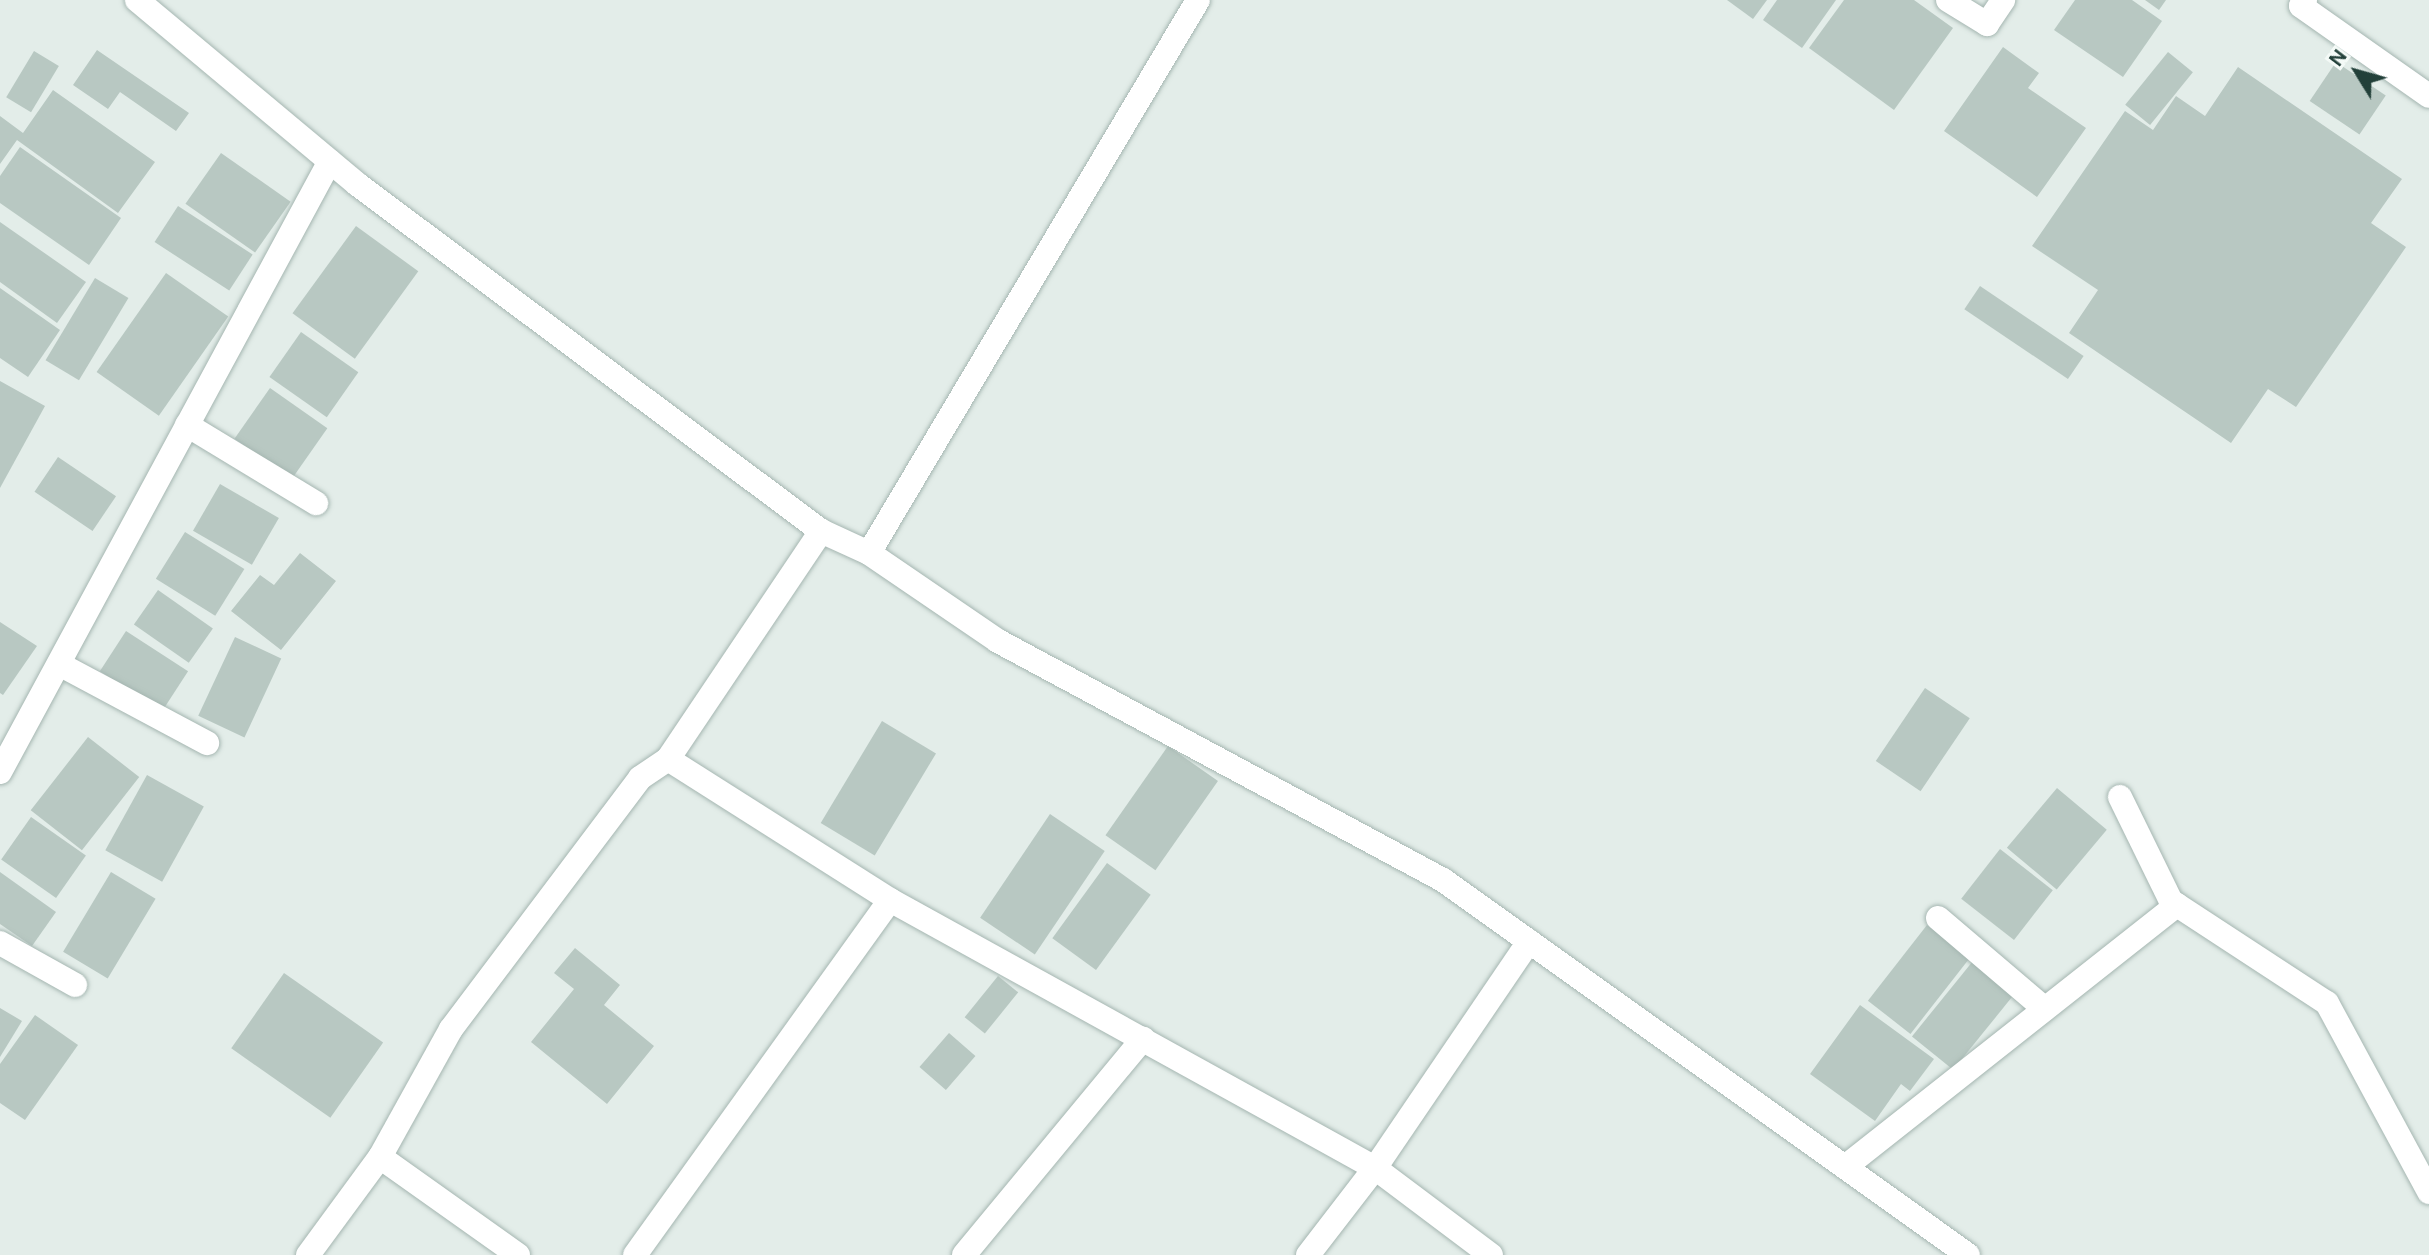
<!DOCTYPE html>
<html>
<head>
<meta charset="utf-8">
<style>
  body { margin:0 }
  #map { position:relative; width:2429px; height:1255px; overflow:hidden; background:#e3ede9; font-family:Karla,sans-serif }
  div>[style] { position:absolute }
  .building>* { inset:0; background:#b8c8c2; transform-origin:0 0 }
  .roads { filter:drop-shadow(0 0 2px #a5b6b1) drop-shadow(0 0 2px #a5b6b1) }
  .service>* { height:24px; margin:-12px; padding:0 12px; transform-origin:12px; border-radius:12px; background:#fff }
  .minor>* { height:24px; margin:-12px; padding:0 12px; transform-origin:12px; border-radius:12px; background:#fff }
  span { translate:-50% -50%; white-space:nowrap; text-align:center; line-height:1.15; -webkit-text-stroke:8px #f4faf7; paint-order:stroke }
  .north { position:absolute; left:2317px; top:32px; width:80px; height:80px; -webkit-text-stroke:6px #f4faf7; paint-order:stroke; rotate:307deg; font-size:22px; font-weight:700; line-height:32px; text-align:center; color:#224039 }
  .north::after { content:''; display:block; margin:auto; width:28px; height:36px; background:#224039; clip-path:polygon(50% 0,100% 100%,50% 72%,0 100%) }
</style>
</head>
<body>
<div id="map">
  <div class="building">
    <i style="clip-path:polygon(1727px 0,1767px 0,1753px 19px)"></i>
    <i style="clip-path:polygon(1777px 0,1836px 0,1802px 48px,1763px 20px)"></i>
    <i style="clip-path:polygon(1844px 0,1914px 0,1953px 28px,1894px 110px,1809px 48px)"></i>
    <i style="clip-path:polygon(2075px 0,2132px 0,2162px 21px,2123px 77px,2054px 30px)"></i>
    <i style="clip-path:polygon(2145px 0,2166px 0,2159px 10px)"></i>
    <i style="clip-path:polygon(2003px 47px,2039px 73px,2028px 88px,2086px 128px,2037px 197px,1944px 131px)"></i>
    <i style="clip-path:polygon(97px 50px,189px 113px,176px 131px,120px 92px,108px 109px,73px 85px)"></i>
    <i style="left:34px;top:51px;width:29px;height:54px;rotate:31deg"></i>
    <i style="left:2168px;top:52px;width:32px;height:68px;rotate:39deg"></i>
    <i style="left:2336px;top:62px;width:60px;height:47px;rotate:34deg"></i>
    <i style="clip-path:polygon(2238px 67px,2402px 179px,2371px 223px,2406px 247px,2296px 407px,2268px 389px,2231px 443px,2069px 333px,2098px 290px,2032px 246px,2125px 111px,2153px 130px,2176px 96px,2205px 116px)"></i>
    <i style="clip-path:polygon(53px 90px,155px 162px,118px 213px,17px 140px,0 164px,0 116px,23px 133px)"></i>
    <i style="clip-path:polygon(20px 147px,121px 218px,89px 265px,0 203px,0 176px)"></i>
    <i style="left:221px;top:153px;width:85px;height:62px;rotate:35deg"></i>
    <i style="left:178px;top:206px;width:89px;height:43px;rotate:33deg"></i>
    <i style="clip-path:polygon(0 222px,86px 282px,57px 323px,0 282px)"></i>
    <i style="left:356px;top:226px;width:77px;height:108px;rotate:36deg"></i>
    <i style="left:166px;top:273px;width:76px;height:121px;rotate:35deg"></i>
    <i style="left:95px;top:278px;width:39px;height:96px;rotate:31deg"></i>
    <i style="left:1980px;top:286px;width:125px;height:28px;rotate:34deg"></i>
    <i style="clip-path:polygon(0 288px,60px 330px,28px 377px,0 358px)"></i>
    <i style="left:301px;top:332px;width:70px;height:55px;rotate:35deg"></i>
    <i style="clip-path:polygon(0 381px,45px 406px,0 488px)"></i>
    <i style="left:270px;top:388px;width:70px;height:62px;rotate:35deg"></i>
    <i style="left:58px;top:457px;width:70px;height:42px;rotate:34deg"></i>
    <i style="left:220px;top:484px;width:68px;height:54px;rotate:30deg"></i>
    <i style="left:185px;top:532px;width:70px;height:55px;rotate:32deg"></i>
    <i style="clip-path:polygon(300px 553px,336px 581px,281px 650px,231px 611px,260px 575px,274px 585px)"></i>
    <i style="left:158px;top:590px;width:67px;height:42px;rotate:35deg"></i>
    <i style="clip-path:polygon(0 622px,37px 646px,3px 695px,0 693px)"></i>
    <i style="left:126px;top:631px;width:74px;height:48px;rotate:33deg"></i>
    <i style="left:235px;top:637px;width:51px;height:87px;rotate:25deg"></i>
    <i style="left:1925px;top:688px;width:54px;height:88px;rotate:34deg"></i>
    <i style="left:882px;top:721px;width:63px;height:119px;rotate:31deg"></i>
    <i style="left:88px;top:737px;width:65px;height:93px;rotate:38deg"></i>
    <i style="left:1168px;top:746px;width:61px;height:109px;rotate:35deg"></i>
    <i style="left:147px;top:775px;width:65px;height:86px;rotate:29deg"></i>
    <i style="left:2057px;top:788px;width:65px;height:78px;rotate:40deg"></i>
    <i style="left:1050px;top:814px;width:66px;height:125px;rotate:34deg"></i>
    <i style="left:31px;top:817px;width:67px;height:52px;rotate:35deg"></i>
    <i style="left:2000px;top:849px;width:67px;height:63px;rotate:38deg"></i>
    <i style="left:1107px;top:863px;width:54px;height:93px;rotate:36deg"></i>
    <i style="clip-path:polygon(0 872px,56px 912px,32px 946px,0 924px)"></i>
    <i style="left:111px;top:872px;width:52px;height:93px;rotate:31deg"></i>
    <i style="left:1927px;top:925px;width:54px;height:96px;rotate:38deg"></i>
    <i style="clip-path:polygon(575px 948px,620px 985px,604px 1005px,654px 1046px,607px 1104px,531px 1042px,574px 989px,554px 973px)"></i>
    <i style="left:1973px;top:961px;width:53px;height:97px;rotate:39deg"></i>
    <i style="left:284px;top:973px;width:121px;height:92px;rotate:35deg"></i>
    <i style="left:998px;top:976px;width:26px;height:53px;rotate:39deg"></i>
    <i style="clip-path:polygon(1860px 1005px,1934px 1059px,1910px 1091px,1901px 1084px,1875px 1121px,1810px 1074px)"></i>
    <i style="clip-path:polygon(0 1008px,22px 1021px,0 1057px)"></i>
    <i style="clip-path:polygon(35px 1015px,78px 1045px,25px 1120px,0 1103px,0 1064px)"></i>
    <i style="left:949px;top:1033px;width:35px;height:45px;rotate:41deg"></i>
  </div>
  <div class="roads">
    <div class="service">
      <i style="left:187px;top:425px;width:151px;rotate:31.2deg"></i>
      <i style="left:59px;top:664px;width:168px;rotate:28.1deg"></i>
      <i style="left:0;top:772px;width:694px;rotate:-61.63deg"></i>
      <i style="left:0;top:943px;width:86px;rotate:29.2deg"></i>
    </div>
    <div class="minor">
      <i style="left:137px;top:0;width:287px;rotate:39.9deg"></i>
      <i style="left:357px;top:184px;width:579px;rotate:36.79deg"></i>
      <i style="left:821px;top:531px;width:53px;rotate:24.6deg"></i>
      <i style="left:869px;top:553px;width:156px;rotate:34.3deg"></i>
      <i style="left:998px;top:641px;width:505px;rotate:28.24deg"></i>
      <i style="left:1443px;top:880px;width:645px;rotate:35.54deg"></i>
      <i style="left:1948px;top:0;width:46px;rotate:31.6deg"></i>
      <i style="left:1987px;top:24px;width:29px;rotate:-56deg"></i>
      <i style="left:2305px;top:0;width:7px;rotate:124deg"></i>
      <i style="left:2301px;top:6px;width:156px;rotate:35.1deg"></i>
      <i style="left:869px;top:553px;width:643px;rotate:-59.25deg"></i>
      <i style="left:668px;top:759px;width:263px;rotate:32.4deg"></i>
      <i style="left:890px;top:900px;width:554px;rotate:28.92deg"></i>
      <i style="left:1375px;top:1168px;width:145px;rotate:36.9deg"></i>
      <i style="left:2120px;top:797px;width:116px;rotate:63.9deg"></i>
      <i style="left:2171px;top:901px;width:186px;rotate:33.2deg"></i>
      <i style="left:2327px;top:1003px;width:215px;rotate:61.6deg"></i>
      <i style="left:1938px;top:918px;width:140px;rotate:40.4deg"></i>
      <i style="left:1845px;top:1167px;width:423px;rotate:-38.3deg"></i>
      <i style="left:308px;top:1255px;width:122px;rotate:-53.7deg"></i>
      <i style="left:518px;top:1255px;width:169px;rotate:-144.6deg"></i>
      <i style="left:380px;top:1157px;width:146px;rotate:-61deg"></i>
      <i style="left:451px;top:1029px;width:314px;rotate:-53deg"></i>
      <i style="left:640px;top:778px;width:34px;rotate:-34deg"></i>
      <i style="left:668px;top:759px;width:275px;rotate:-56.1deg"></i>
      <i style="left:635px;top:1255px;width:437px;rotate:-54.3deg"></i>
      <i style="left:964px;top:1255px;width:281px;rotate:-50.4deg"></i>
      <i style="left:1308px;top:1255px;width:110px;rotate:-52.4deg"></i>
      <i style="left:1375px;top:1168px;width:274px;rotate:-55.8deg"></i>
    </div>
  </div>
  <div class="north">N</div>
</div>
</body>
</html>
